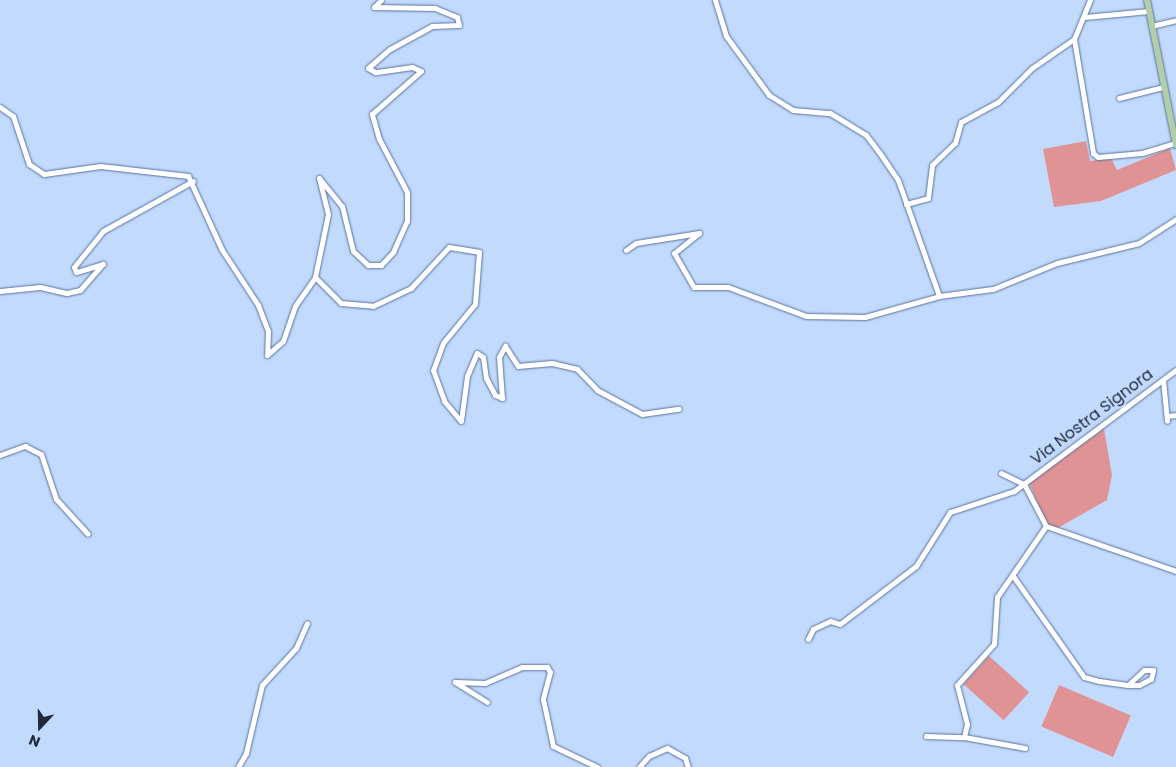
<!DOCTYPE html>
<html>
<head>
<meta charset="utf-8">
<style>
  body { margin:0 }
  #map { position:relative; width:1176px; height:767px; overflow:hidden; background:#c2dafe; font-family:Poppins,sans-serif }
  div>[style] { position:absolute }
  .green>* { inset:0; background:#e09394; transform-origin:0 0 }
  .roads { filter:drop-shadow(0 0 1px #59739b) drop-shadow(0 0 1px #59739b) }
  .minor>* { height:5px; margin:-2.5px; padding:0 2.5px; transform-origin:2.5px; border-radius:2.5px; background:#fff }
  .major>* { height:6px; margin:-3px; padding:0 3px; transform-origin:3px; border-radius:3px; background:#b1cea8 }
  span { translate:-50% -50%; white-space:nowrap; text-align:center; line-height:1.15; -webkit-text-stroke:4.5px #c2dafe; paint-order:stroke }
  .street-label { font-size:16px; color:#1f2b3c }
  .north { position:absolute; left:15px; top:702px; width:50px; height:50px; -webkit-text-stroke:4px #c2dafe; paint-order:stroke; rotate:201deg; font-size:14px; font-weight:700; line-height:20px; text-align:center; color:#1f2b3c }
  .north::after { content:''; display:block; margin:auto; width:18px; height:22px; background:#1f2b3c; clip-path:polygon(50% 0,100% 100%,50% 72%,0 100%) }
</style>
</head>
<body>
<div id="map">
  <div class="green">
    <i style="clip-path:polygon(1086px 141px,1090px 161px,1111px 158px,1117px 170px,1170px 148px,1176px 170px,1101px 201px,1054px 207px,1043px 149px)"></i>
    <i style="clip-path:polygon(1104px 429px,1112px 475px,1107px 500px,1056px 529px,1047px 526px,1029px 482px)"></i>
    <i style="left:989px;top:656px;width:54px;height:38px;rotate:42deg"></i>
    <i style="left:1059px;top:685px;width:78px;height:45px;rotate:23deg"></i>
  </div>
  <div class="roads">
    <div class="minor">
      <i style="left:715px;top:0;width:38px;rotate:73deg"></i>
      <i style="left:726px;top:36px;width:73px;rotate:53.9deg"></i>
      <i style="left:769px;top:95px;width:28px;rotate:32deg"></i>
      <i style="left:793px;top:110px;width:37px;rotate:5deg"></i>
      <i style="left:830px;top:113px;width:42px;rotate:31.4deg"></i>
      <i style="left:866px;top:135px;width:21px;rotate:53deg"></i>
      <i style="left:879px;top:152px;width:34px;rotate:56deg"></i>
      <i style="left:898px;top:180px;width:123px;rotate:70.5deg"></i>
      <i style="left:1090px;top:0;width:42px;rotate:112.3deg"></i>
      <i style="left:1074px;top:39px;width:116px;rotate:80.5deg"></i>
      <i style="left:1093px;top:153px;width:6px;rotate:39deg"></i>
      <i style="left:1098px;top:157px;width:44px;rotate:-5.2deg"></i>
      <i style="left:1142px;top:153px;width:34px;rotate:-17deg"></i>
      <i style="left:1085px;top:17px;width:64px;rotate:-5.4deg"></i>
      <i style="left:1151px;top:26px;width:26px;rotate:-13deg"></i>
      <i style="left:1119px;top:98px;width:45px;rotate:-14deg"></i>
      <i style="left:0;top:107px;width:16px;rotate:35deg"></i>
      <i style="left:13px;top:116px;width:51px;rotate:71.6deg"></i>
      <i style="left:29px;top:164px;width:18px;rotate:34deg"></i>
      <i style="left:44px;top:174px;width:57px;rotate:-8.1deg"></i>
      <i style="left:100px;top:166px;width:89px;rotate:6.5deg"></i>
      <i style="left:188px;top:176px;width:81px;rotate:65.3deg"></i>
      <i style="left:222px;top:250px;width:66px;rotate:56.8deg"></i>
      <i style="left:258px;top:305px;width:28px;rotate:69deg"></i>
      <i style="left:268px;top:331px;width:24px;rotate:92deg"></i>
      <i style="left:267px;top:355px;width:21px;rotate:-41deg"></i>
      <i style="left:283px;top:341px;width:37px;rotate:-71deg"></i>
      <i style="left:295px;top:306px;width:35px;rotate:-55deg"></i>
      <i style="left:906px;top:204px;width:23px;rotate:-15deg"></i>
      <i style="left:928px;top:198px;width:33px;rotate:-83deg"></i>
      <i style="left:932px;top:165px;width:32px;rotate:-44deg"></i>
      <i style="left:955px;top:143px;width:22px;rotate:-74deg"></i>
      <i style="left:961px;top:122px;width:42px;rotate:-28.4deg"></i>
      <i style="left:998px;top:102px;width:48px;rotate:-45deg"></i>
      <i style="left:1032px;top:68px;width:51px;rotate:-34.6deg"></i>
      <i style="left:626px;top:250px;width:12px;rotate:-35deg"></i>
      <i style="left:636px;top:243px;width:64px;rotate:-9deg"></i>
      <i style="left:699px;top:233px;width:32px;rotate:141deg"></i>
      <i style="left:674px;top:253px;width:39px;rotate:60deg"></i>
      <i style="left:694px;top:287px;width:34px"></i>
      <i style="left:728px;top:287px;width:83px;rotate:20.4deg"></i>
      <i style="left:806px;top:316px;width:59px;rotate:1deg"></i>
      <i style="left:865px;top:317px;width:77px;rotate:-15.8deg"></i>
      <i style="left:939px;top:296px;width:54px;rotate:-7.4deg"></i>
      <i style="left:993px;top:289px;width:69px;rotate:-22.1deg"></i>
      <i style="left:1057px;top:263px;width:84px;rotate:-13.7deg"></i>
      <i style="left:1139px;top:243px;width:44px;rotate:-33deg"></i>
      <i style="left:315px;top:277px;width:37px;rotate:45deg"></i>
      <i style="left:341px;top:303px;width:32px;rotate:5deg"></i>
      <i style="left:373px;top:306px;width:42px;rotate:-25.3deg"></i>
      <i style="left:411px;top:288px;width:56px;rotate:-47.2deg"></i>
      <i style="left:449px;top:247px;width:30px;rotate:9deg"></i>
      <i style="left:479px;top:252px;width:52px;rotate:94.4deg"></i>
      <i style="left:475px;top:304px;width:50px;rotate:129.4deg"></i>
      <i style="left:443px;top:343px;width:29px;rotate:110deg"></i>
      <i style="left:433px;top:370px;width:33px;rotate:70deg"></i>
      <i style="left:444px;top:401px;width:26px;rotate:50deg"></i>
      <i style="left:461px;top:421px;width:45px;rotate:-82.4deg"></i>
      <i style="left:467px;top:376px;width:25px;rotate:-67deg"></i>
      <i style="left:477px;top:353px;width:7px;rotate:34deg"></i>
      <i style="left:483px;top:357px;width:21px;rotate:82deg"></i>
      <i style="left:486px;top:378px;width:19px;rotate:62deg"></i>
      <i style="left:495px;top:395px;width:8px;rotate:23deg"></i>
      <i style="left:502px;top:398px;width:41px;rotate:-94.2deg"></i>
      <i style="left:499px;top:357px;width:13px;rotate:-61deg"></i>
      <i style="left:505px;top:346px;width:24px;rotate:57deg"></i>
      <i style="left:518px;top:366px;width:34px;rotate:-5deg"></i>
      <i style="left:552px;top:363px;width:26px;rotate:13deg"></i>
      <i style="left:577px;top:369px;width:29px;rotate:46deg"></i>
      <i style="left:597px;top:390px;width:51px;rotate:28.1deg"></i>
      <i style="left:642px;top:414px;width:37px;rotate:-8deg"></i>
      <i style="left:315px;top:277px;width:64px;rotate:-78.3deg"></i>
      <i style="left:328px;top:214px;width:37px;rotate:-104deg"></i>
      <i style="left:319px;top:178px;width:36px;rotate:51deg"></i>
      <i style="left:342px;top:206px;width:46px;rotate:76.3deg"></i>
      <i style="left:353px;top:251px;width:21px;rotate:43deg"></i>
      <i style="left:368px;top:265px;width:13px"></i>
      <i style="left:381px;top:265px;width:18px;rotate:-47deg"></i>
      <i style="left:393px;top:252px;width:34px;rotate:-66deg"></i>
      <i style="left:407px;top:221px;width:29px;rotate:-90deg"></i>
      <i style="left:407px;top:192px;width:60px;rotate:-117.8deg"></i>
      <i style="left:379px;top:139px;width:26px;rotate:-106deg"></i>
      <i style="left:372px;top:114px;width:65px;rotate:-41.3deg"></i>
      <i style="left:421px;top:71px;width:10px;rotate:-156deg"></i>
      <i style="left:412px;top:67px;width:37px;rotate:172deg"></i>
      <i style="left:375px;top:72px;width:8px;rotate:-150deg"></i>
      <i style="left:368px;top:68px;width:29px;rotate:-41deg"></i>
      <i style="left:390px;top:49px;width:48px;rotate:-28.7deg"></i>
      <i style="left:432px;top:26px;width:27px;rotate:-2deg"></i>
      <i style="left:459px;top:25px;width:8px;rotate:-104deg"></i>
      <i style="left:457px;top:17px;width:24px;rotate:-158deg"></i>
      <i style="left:435px;top:8px;width:61px;rotate:-179.1deg"></i>
      <i style="left:374px;top:7px;width:10px;rotate:-45deg"></i>
      <i style="left:0;top:291px;width:40px;rotate:-5.7deg"></i>
      <i style="left:40px;top:287px;width:28px;rotate:13deg"></i>
      <i style="left:67px;top:293px;width:13px;rotate:-13deg"></i>
      <i style="left:80px;top:290px;width:35px;rotate:-49deg"></i>
      <i style="left:103px;top:264px;width:28px;rotate:163deg"></i>
      <i style="left:76px;top:272px;width:5px;rotate:-112deg"></i>
      <i style="left:74px;top:267px;width:46px;rotate:-51.1deg"></i>
      <i style="left:103px;top:231px;width:103px;rotate:-29.1deg"></i>
      <i style="left:1163px;top:380px;width:41px;rotate:84.4deg"></i>
      <i style="left:1167px;top:416px;width:9px;rotate:-6deg"></i>
      <i style="left:0;top:455px;width:27px;rotate:-20deg"></i>
      <i style="left:25px;top:446px;width:18px;rotate:27deg"></i>
      <i style="left:41px;top:454px;width:47px;rotate:71.6deg"></i>
      <i style="left:56px;top:499px;width:47px;rotate:47.6deg"></i>
      <i style="left:1001px;top:473px;width:25px;rotate:26deg"></i>
      <i style="left:1024px;top:484px;width:47px;rotate:62.4deg"></i>
      <i style="left:1046px;top:526px;width:138px;rotate:19.1deg"></i>
      <i style="left:1013px;top:576px;width:123px;rotate:54.9deg"></i>
      <i style="left:1084px;top:677px;width:16px;rotate:15deg"></i>
      <i style="left:1099px;top:681px;width:29px;rotate:8deg"></i>
      <i style="left:1128px;top:685px;width:11px"></i>
      <i style="left:1139px;top:685px;width:13px;rotate:-27deg"></i>
      <i style="left:1151px;top:679px;width:9px;rotate:-77deg"></i>
      <i style="left:1153px;top:670px;width:9px;rotate:180deg"></i>
      <i style="left:1144px;top:670px;width:22px;rotate:137deg"></i>
      <i style="left:808px;top:639px;width:11px;rotate:-63deg"></i>
      <i style="left:813px;top:629px;width:19px;rotate:-25deg"></i>
      <i style="left:830px;top:621px;width:10px;rotate:17deg"></i>
      <i style="left:840px;top:624px;width:96px;rotate:-37.3deg"></i>
      <i style="left:916px;top:566px;width:64px;rotate:-57.8deg"></i>
      <i style="left:950px;top:512px;width:67px;rotate:-18.2deg"></i>
      <i style="left:1014px;top:491px;width:202px;rotate:-36.8deg"></i>
      <i style="left:487px;top:702px;width:38px;rotate:-148deg"></i>
      <i style="left:455px;top:682px;width:30px;rotate:2deg"></i>
      <i style="left:485px;top:683px;width:40px;rotate:-23.4deg"></i>
      <i style="left:522px;top:667px;width:25px"></i>
      <i style="left:547px;top:667px;width:6px;rotate:59deg"></i>
      <i style="left:550px;top:672px;width:28px;rotate:105deg"></i>
      <i style="left:543px;top:699px;width:48px;rotate:78deg"></i>
      <i style="left:553px;top:746px;width:49px;rotate:25.5deg"></i>
      <i style="left:926px;top:736px;width:38px;rotate:2deg"></i>
      <i style="left:964px;top:737px;width:62px;rotate:10.2deg"></i>
      <i style="left:964px;top:737px;width:13px;rotate:-77deg"></i>
      <i style="left:967px;top:724px;width:40px;rotate:-104.4deg"></i>
      <i style="left:957px;top:685px;width:55px;rotate:-47.9deg"></i>
      <i style="left:994px;top:644px;width:47px;rotate:-86.3deg"></i>
      <i style="left:997px;top:597px;width:86px;rotate:-55.4deg"></i>
      <i style="left:238px;top:767px;width:16px;rotate:-60deg"></i>
      <i style="left:246px;top:753px;width:70px;rotate:-76.8deg"></i>
      <i style="left:262px;top:685px;width:50px;rotate:-47.4deg"></i>
      <i style="left:296px;top:648px;width:27px;rotate:-66deg"></i>
      <i style="left:639px;top:767px;width:15px;rotate:-48deg"></i>
      <i style="left:649px;top:756px;width:20px;rotate:-24deg"></i>
      <i style="left:667px;top:748px;width:21px;rotate:29deg"></i>
      <i style="left:685px;top:758px;width:9px;rotate:72deg"></i>
    </div>
    <div class="major">
      <i style="left:1147px;top:0;width:148px;rotate:78.7deg"></i>
    </div>
  </div>
  <div class="street-label">
    <span style="left:1092px;top:417px;rotate:-37deg">Via Nostra Signora</span>
  </div>
  <div class="north">N</div>
</div>
</body>
</html>
